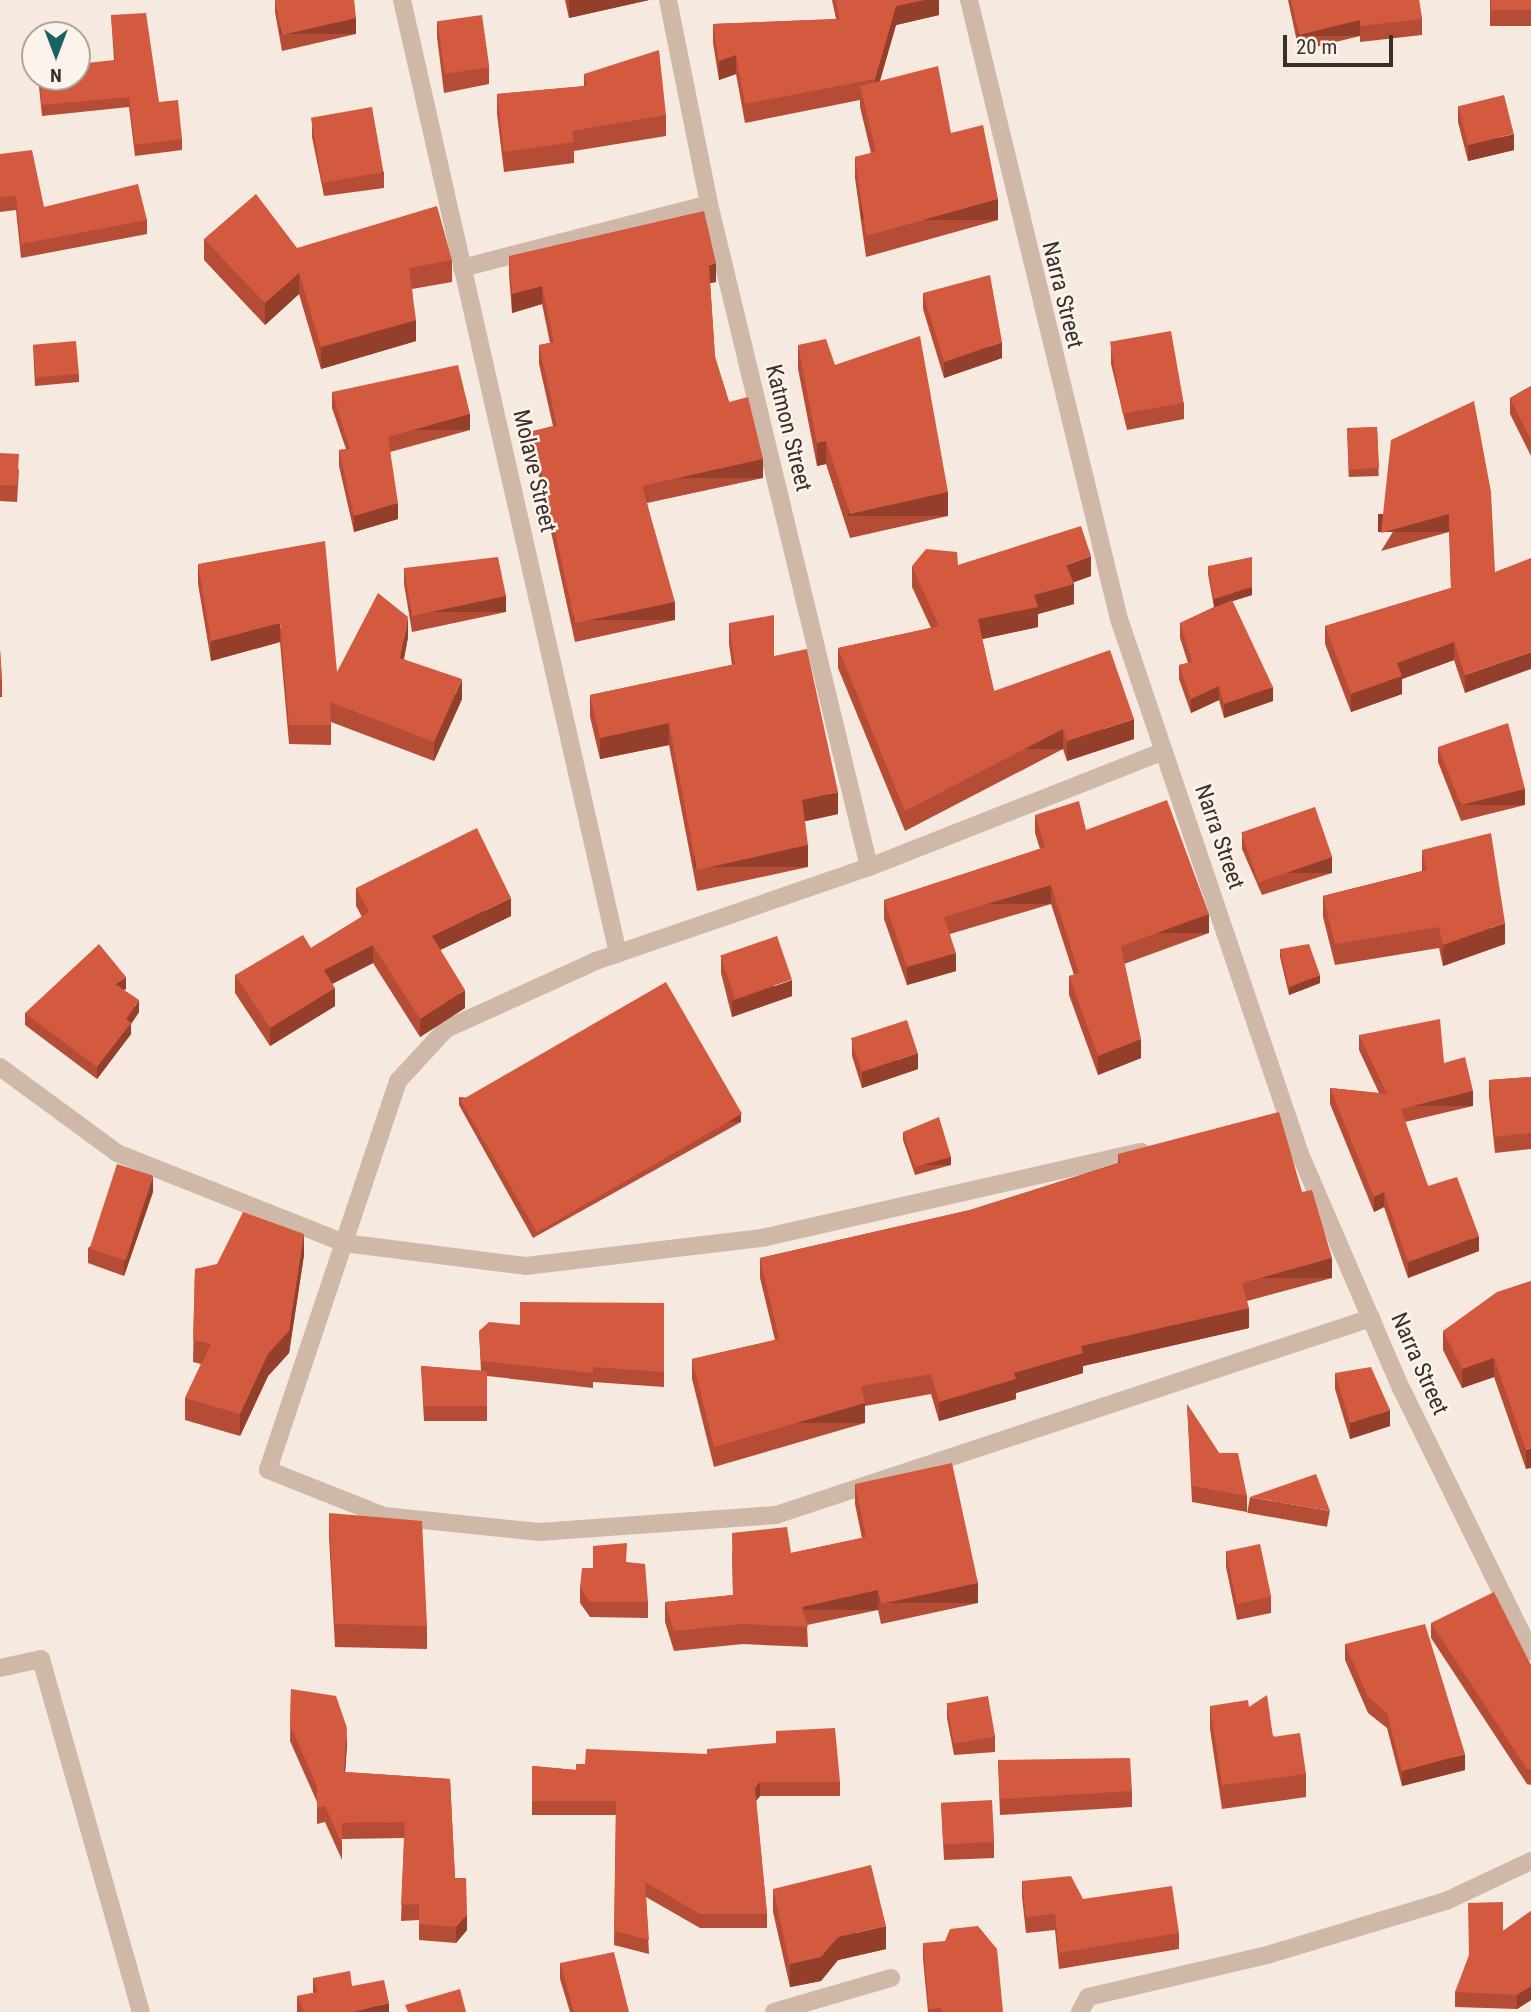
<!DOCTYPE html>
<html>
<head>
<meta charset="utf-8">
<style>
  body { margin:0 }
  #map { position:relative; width:1531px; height:2012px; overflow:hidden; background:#f6e9df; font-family:"Roboto Condensed",sans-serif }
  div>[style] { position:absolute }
  .minor>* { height:18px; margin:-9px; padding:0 9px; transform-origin:9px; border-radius:9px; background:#d0b8a8 }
  .wall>* { inset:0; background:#b54d36; transform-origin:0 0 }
  .shaded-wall>* { inset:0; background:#943e2c; transform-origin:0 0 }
  .building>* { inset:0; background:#d3593f; transform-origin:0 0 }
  span { translate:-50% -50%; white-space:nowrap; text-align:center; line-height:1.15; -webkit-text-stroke:5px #fcf4ec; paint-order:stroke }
  .street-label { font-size:23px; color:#3c2e29 }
  .north { position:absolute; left:21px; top:21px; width:70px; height:70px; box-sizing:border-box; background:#fcf4ec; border:2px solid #afa59e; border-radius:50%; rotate:180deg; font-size:19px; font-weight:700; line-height:28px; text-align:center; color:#3c2e29 }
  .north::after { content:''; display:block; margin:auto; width:24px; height:32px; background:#196363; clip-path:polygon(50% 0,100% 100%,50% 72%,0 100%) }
  .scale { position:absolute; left:1283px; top:35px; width:110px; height:32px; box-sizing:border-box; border:4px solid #3c2e29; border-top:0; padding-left:9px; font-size:21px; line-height:24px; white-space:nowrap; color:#3c2e29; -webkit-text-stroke:5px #fcf4ec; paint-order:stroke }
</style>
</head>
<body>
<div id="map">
  <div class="minor">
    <i style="left:402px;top:0;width:978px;rotate:77.24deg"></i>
    <i style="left:668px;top:0;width:208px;rotate:78.6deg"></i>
    <i style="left:709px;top:204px;width:682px;rotate:76.43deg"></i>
    <i style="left:969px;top:0;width:637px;rotate:76.38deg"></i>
    <i style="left:1119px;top:619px;width:565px;rotate:71.31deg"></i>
    <i style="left:1300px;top:1154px;width:255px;rotate:66.7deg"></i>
    <i style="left:1401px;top:1388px;width:294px;rotate:63.8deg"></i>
    <i style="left:462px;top:268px;width:255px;rotate:-14.5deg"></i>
    <i style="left:1164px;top:751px;width:317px;rotate:158.5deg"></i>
    <i style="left:869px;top:867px;width:289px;rotate:161deg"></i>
    <i style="left:596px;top:961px;width:165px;rotate:155.6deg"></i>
    <i style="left:446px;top:1029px;width:71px;rotate:132.7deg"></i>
    <i style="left:398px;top:1081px;width:410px;rotate:108.5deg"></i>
    <i style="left:268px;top:1470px;width:125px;rotate:21.6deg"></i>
    <i style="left:384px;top:1516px;width:156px;rotate:5.9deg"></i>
    <i style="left:539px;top:1532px;width:238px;rotate:-4.1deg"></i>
    <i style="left:776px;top:1515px;width:627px;rotate:-18.32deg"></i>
    <i style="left:0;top:1067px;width:145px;rotate:36.3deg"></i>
    <i style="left:117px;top:1153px;width:244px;rotate:21.6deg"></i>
    <i style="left:344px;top:1243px;width:183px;rotate:7.2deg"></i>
    <i style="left:526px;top:1266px;width:238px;rotate:-6.8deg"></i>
    <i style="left:762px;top:1238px;width:389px;rotate:-12.8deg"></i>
    <i style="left:0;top:1668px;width:42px;rotate:-12.4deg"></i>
    <i style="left:41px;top:1659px;width:367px;rotate:74.2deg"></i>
    <i style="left:774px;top:2012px;width:122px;rotate:-16.2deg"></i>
    <i style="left:1080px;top:2012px;width:17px;rotate:-62deg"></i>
    <i style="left:1088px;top:1997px;width:184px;rotate:-13.2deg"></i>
    <i style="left:1267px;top:1955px;width:187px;rotate:-16.8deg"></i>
    <i style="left:1446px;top:1901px;width:94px;rotate:-25.2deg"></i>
  </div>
  <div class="wall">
    <i style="clip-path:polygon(275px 0,354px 0,356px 34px,282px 51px,275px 12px)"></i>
    <i style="clip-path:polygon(565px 0,649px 0,569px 18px)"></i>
    <i style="clip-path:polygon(832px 0,939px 0,939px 15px,896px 25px,880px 81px,951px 133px,998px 220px,866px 257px,855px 178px,855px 157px,871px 153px,860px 107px,860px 100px,745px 123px,736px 74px,719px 80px,713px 43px,713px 24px,836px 19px)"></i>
    <i style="clip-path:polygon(1288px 0,1419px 0,1422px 19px,1422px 35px,1360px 42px,1360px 36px,1299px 51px)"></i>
    <i style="left:1490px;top:0;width:41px;height:26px"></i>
    <i style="clip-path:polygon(111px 15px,159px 102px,182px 139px,182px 150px,135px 156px,129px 107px,42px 116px,38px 77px,77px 77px,114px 60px)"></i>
    <i style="clip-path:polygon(437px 21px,489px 68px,489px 84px,444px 93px,437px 37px)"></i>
    <i style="clip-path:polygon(584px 74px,666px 115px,666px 136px,574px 151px,574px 163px,504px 172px,497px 114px,497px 94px,584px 86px)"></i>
    <i style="clip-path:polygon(1458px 106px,1514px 150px,1468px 161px,1458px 122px)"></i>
    <i style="clip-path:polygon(312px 121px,384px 172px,384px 188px,324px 196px,312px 137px)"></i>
    <i style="clip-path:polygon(0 154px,44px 207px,147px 220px,147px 234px,21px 258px,16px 210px,0 212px)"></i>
    <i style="clip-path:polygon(204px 239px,297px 248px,452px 260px,452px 282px,412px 289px,416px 341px,321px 369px,299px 294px,265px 325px,204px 260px)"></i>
    <i style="clip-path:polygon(509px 256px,716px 282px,710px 283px,715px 357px,729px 402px,763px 478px,647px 503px,675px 620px,575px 642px,533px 449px,533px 431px,553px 426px,539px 364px,539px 345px,550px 343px,542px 304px,512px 313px,509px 274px)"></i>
    <i style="clip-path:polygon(923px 293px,1002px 358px,944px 378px,923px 309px)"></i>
    <i style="clip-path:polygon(33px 345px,79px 374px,79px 382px,35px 386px)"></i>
    <i style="clip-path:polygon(798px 345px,835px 365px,948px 516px,850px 538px,826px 464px,817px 466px,798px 369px)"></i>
    <i style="clip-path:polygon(1111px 348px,1184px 403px,1184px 419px,1127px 430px,1111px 364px)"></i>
    <i style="clip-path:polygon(1531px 386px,1531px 456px,1510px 414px,1510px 398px)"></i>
    <i style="clip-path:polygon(332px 392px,470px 430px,390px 452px,398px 519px,354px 532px,339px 466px,339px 450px,346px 449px,332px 408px)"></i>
    <i style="clip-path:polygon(1474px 401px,1465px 693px,1454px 660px,1402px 679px,1402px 694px,1351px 712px,1325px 644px,1325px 626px,1451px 588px,1449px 532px,1381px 551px)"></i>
    <i style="left:1377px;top:427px;width:49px;height:30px;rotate:88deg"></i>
    <i style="clip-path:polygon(0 453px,19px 470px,17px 502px,0 501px)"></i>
    <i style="clip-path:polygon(198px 564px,337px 672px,408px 637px,404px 659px,462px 699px,434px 761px,331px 722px,331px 745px,289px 744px,280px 642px,211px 661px,198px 584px)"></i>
    <i style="clip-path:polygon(958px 565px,1091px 576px,1074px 582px,1074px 604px,1038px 614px,1038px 627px,982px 639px,994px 691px,1134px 739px,1067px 761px,1063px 749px,905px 831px,838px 668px,838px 648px,931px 628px,912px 587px,912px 566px)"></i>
    <i style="clip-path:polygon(1208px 566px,1252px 595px,1232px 601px,1273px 701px,1224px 718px,1219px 700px,1191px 713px,1179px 679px,1179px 665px,1188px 663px,1180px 638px,1180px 623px,1214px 607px,1208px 574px)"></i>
    <i style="clip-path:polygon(404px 568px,506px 612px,412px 632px,404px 584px)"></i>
    <i style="clip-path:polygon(729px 623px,774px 656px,838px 814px,805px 821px,808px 867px,697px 891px,669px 745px,600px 759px,590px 717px,590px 695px,732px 665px,729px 644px)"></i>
    <i style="clip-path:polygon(0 650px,2px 681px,2px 697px,0 697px)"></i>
    <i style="clip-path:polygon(1438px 747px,1525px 805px,1461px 821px,1438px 762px)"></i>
    <i style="clip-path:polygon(1035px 815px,1086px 830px,1209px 933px,1124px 964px,1141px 1058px,1098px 1075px,1069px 995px,1069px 976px,1074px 975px,1051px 904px,950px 934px,956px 971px,907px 985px,884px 919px,884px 900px,1040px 849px,1035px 833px)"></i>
    <i style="clip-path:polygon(1242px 834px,1332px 873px,1262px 895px,1242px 849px)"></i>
    <i style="clip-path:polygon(1422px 850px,1505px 944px,1443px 966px,1439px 948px,1335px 965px,1323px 917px,1323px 896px,1422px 871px)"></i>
    <i style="clip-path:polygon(356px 888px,511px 916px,440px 950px,465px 1008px,420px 1037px,373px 963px,332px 984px,335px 1006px,270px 1046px,235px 993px,235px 975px,311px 948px,362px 917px,356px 906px)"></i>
    <i style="clip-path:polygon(1280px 949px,1320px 983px,1289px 995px,1280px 957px)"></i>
    <i style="clip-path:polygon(721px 957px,792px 996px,732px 1017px,721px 973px)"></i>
    <i style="clip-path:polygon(126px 989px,124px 990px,139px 1012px,131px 1024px,131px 1034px,97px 1079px,25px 1025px,25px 1013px)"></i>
    <i style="clip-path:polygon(1359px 1035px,1444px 1063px,1473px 1106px,1405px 1122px,1428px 1186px,1479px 1251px,1408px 1278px,1384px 1207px,1374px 1212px,1330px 1104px,1330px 1088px,1379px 1093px,1359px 1050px)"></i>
    <i style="clip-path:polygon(852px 1040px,918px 1069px,862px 1088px,852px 1056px)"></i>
    <i style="clip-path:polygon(1531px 1077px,1531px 1149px,1495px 1153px,1489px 1096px,1489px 1080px)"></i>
    <i style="clip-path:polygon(459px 1097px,741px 1122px,533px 1238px,459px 1105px)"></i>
    <i style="clip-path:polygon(903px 1132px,951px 1165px,915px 1175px,903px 1140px)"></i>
    <i style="clip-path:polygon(1118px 1154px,1302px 1192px,1332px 1278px,1247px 1301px,1249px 1328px,1083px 1366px,1083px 1373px,1016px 1393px,1016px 1399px,939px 1421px,931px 1394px,865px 1406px,865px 1423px,714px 1467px,692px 1379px,692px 1359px,775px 1340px,760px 1278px,760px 1258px,970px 1210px,1118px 1163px)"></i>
    <i style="clip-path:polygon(153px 1192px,124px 1276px,88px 1263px,88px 1248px)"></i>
    <i style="clip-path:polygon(304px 1255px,289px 1353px,268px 1376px,240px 1436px,185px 1420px,185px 1398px,201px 1364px,193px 1362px,195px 1269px)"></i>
    <i style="clip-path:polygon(1531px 1281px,1526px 1469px,1494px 1377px,1462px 1388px,1443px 1350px,1443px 1331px)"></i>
    <i style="clip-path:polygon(664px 1303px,664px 1387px,593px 1382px,593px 1388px,487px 1376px,487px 1421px,424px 1421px,421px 1366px,481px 1371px,479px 1331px)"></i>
    <i style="clip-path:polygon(1335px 1373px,1390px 1426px,1350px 1439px,1335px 1389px)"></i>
    <i style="clip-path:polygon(1187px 1404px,1247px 1496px,1247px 1512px,1192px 1502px)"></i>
    <i style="clip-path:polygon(855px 1484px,978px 1603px,881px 1624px,878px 1610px,807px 1625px,808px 1647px,743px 1644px,674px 1651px,665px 1622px,665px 1602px,733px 1595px,732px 1553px,791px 1553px,862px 1538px,855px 1504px)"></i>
    <i style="left:1250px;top:1497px;width:81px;height:16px;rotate:10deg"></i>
    <i style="clip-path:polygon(329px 1513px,427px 1626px,427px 1649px,335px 1647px,329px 1537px)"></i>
    <i style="clip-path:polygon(1226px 1551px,1271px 1597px,1271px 1613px,1237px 1620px,1226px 1567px)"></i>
    <i style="clip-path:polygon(627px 1562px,648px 1602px,648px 1618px,590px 1617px,580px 1603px,580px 1587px,593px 1568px)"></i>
    <i style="clip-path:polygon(1431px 1623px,1531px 1665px,1531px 1785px,1527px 1784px,1431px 1638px)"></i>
    <i style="clip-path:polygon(1345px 1644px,1465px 1770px,1402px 1786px,1387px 1728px,1368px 1713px,1345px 1660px)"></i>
    <i style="clip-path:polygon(291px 1689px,347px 1744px,345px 1772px,450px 1779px,455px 1878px,467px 1930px,456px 1943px,419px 1940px,419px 1920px,401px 1921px,404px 1838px,342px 1839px,342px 1860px,325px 1822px,317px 1824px,317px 1802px,290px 1741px)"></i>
    <i style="clip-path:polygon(947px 1703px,995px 1736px,995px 1752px,954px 1755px,947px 1718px)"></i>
    <i style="clip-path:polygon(1210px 1706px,1249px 1707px,1306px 1774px,1306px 1797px,1222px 1809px,1210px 1729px)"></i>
    <i style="clip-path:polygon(998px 1760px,1132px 1791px,1132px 1807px,1000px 1815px)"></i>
    <i style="clip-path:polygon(532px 1766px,576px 1770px,840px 1782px,840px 1796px,760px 1796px,756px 1801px,767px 1914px,767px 1928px,700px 1928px,646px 1897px,649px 1954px,614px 1945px,616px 1815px,532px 1815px)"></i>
    <i style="clip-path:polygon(941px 1803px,994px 1842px,994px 1858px,944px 1860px)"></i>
    <i style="clip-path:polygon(1022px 1881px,1083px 1899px,1179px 1933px,1179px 1949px,1059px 1969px,1055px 1930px,1026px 1933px,1022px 1897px)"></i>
    <i style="clip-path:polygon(773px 1889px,886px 1949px,838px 1960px,821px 1981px,790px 1987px,773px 1912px)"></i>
    <i style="clip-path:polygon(1531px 1911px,1531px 2000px,1517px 2009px,1455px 2007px,1455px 1992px,1503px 1931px)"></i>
    <i style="clip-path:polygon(923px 1943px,1003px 2012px,928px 2012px,923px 1959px)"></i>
    <i style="clip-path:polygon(560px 1963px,629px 2012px,570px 2012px,560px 1979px)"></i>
    <i style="clip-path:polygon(313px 1978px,352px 1986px,389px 2012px,297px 2012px,297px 1996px,313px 1993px)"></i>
  </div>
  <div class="shaded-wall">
    <i style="clip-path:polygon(569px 0,649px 0,569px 18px)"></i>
    <i style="clip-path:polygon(924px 0,939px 0,939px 15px,896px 25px,875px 97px,875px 79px,896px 6px)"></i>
    <i style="left:356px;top:18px;width:16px;height:76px;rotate:90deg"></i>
    <i style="left:1360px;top:20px;width:16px;height:63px;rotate:90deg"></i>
    <i style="clip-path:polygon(736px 55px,736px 74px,719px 80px,719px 61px)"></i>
    <i style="clip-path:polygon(1514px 134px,1514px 150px,1468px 161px,1468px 145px)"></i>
    <i style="left:998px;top:199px;width:21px;height:137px;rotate:90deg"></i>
    <i style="clip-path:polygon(716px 263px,716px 282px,709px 283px,709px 265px)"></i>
    <i style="clip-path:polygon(299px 273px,299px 294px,265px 325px,265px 303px)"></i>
    <i style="clip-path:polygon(542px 286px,542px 304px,512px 313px,512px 294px)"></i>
    <i style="clip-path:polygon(416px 320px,416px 341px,321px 369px,321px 347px)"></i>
    <i style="clip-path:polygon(1002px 342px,1002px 358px,944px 378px,944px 362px)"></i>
    <i style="left:470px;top:414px;width:16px;height:85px;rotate:90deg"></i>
    <i style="clip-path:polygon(826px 441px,826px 464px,817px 466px,817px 443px)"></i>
    <i style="left:763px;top:459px;width:19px;height:124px;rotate:90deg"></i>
    <i style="left:948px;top:492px;width:24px;height:100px;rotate:90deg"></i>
    <i style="clip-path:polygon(398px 503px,398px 519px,354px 532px,354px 516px)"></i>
    <i style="left:1449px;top:514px;width:18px;height:71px;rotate:90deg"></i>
    <i style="clip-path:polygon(1091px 556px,1091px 576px,1066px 585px,1066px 565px)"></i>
    <i style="clip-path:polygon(1252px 557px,1252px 595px,1214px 607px,1214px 599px)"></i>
    <i style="clip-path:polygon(1074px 584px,1074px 604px,1038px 614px,1038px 627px,978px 640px,978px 619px,1034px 595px)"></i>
    <i style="left:506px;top:596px;width:16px;height:96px;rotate:90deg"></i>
    <i style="left:675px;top:602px;width:18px;height:102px;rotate:90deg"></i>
    <i style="clip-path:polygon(408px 617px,408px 637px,400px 678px,400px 658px)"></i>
    <i style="clip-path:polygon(280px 623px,280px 642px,211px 661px,211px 641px)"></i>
    <i style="clip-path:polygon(1454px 642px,1454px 660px,1402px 679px,1402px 694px,1351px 712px,1351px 694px,1397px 663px)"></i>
    <i style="clip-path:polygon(1531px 652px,1531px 669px,1465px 693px,1465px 675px)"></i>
    <i style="clip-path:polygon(462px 679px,462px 699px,434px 761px,434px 742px)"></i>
    <i style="clip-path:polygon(1219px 686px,1219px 700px,1191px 713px,1191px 699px)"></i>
    <i style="clip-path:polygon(1273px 687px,1273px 701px,1224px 718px,1224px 704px)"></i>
    <i style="clip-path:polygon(1134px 719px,1134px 739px,1067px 761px,1067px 741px)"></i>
    <i style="clip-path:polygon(669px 723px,669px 745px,600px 759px,600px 738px)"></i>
    <i style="left:1063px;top:729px;width:20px;height:178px;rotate:90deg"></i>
    <i style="left:1525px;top:789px;width:16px;height:66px;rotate:90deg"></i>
    <i style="clip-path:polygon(838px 792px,838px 814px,802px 822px,802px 800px)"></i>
    <i style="left:808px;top:845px;width:22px;height:114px;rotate:90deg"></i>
    <i style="left:1332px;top:857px;width:16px;height:73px;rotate:90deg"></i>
    <i style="left:1051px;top:885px;width:19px;height:112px;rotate:90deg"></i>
    <i style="clip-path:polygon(511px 898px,511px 916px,432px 954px,432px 936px)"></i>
    <i style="left:1209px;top:914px;width:19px;height:94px;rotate:90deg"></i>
    <i style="clip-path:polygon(1505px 923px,1505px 944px,1443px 966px,1443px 945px)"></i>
    <i style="clip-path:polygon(373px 945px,373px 963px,324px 988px,324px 970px)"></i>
    <i style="clip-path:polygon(956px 953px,956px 971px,907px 985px,907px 967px)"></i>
    <i style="clip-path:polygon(1320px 975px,1320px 983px,1289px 995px,1289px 987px)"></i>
    <i style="clip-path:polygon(126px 977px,126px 989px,115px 995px,115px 984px)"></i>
    <i style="clip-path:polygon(792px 980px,792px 996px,732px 1017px,732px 1001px)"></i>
    <i style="clip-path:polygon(335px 988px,335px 1006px,270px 1046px,270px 1028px)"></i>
    <i style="clip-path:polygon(465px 990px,465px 1008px,420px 1037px,420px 1019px)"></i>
    <i style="clip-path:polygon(139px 1000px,139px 1012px,131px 1024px,131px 1034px,97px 1079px,97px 1067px)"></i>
    <i style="clip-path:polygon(1141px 1039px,1141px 1058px,1098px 1075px,1098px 1056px)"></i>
    <i style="clip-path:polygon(918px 1053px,918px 1069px,862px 1088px,862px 1072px)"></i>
    <i style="left:1473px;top:1091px;width:15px;height:74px;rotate:90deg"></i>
    <i style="left:741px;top:1114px;width:8px;height:238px;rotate:90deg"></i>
    <i style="left:951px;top:1157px;width:8px;height:37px;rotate:90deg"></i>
    <i style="clip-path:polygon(153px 1176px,153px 1192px,124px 1276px,124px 1260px)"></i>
    <i style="clip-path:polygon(1384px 1192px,1384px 1207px,1374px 1212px,1374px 1197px)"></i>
    <i style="clip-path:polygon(304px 1234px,304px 1255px,289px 1353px,268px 1376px,240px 1436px,240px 1414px)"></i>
    <i style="clip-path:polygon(1479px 1236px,1479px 1251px,1408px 1278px,1408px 1262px)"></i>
    <i style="left:1332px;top:1258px;width:20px;height:93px;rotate:90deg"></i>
    <i style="clip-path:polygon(1249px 1308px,1249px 1328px,1083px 1366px,1083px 1373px,1016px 1393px,1016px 1399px,939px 1421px,939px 1402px,1081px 1346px)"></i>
    <i style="clip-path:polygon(1494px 1358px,1494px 1377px,1462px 1388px,1462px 1369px)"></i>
    <i style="left:865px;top:1403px;width:20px;height:157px;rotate:90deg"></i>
    <i style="clip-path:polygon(1390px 1410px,1390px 1426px,1350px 1439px,1350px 1423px)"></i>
    <i style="clip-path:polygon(1531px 1448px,1531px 1468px,1526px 1469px,1526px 1450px)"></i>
    <i style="left:978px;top:1583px;width:20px;height:99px;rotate:90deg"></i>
    <i style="left:878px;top:1590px;width:20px;height:78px;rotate:90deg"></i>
    <i style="clip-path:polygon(347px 1728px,347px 1744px,344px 1788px,344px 1772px)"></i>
    <i style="clip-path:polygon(1465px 1754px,1465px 1770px,1402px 1786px,1402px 1771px)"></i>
    <i style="clip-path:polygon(760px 1782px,760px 1796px,755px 1802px,755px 1788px)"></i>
    <i style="clip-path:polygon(467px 1914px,467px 1930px,456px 1943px,456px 1927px)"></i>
    <i style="clip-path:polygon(886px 1926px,886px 1949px,838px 1960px,821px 1981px,790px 1987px,790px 1964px,838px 1937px)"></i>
    <i style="clip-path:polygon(1531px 1986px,1531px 2000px,1517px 2009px,1517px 1995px)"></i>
    <i style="clip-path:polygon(389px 2003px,389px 2012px,353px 2012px)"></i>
  </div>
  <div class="building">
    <i style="clip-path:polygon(275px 0,354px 0,356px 18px,282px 35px)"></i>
    <i style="clip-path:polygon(836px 0,924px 0,896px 6px,875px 79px,745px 104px,736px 55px,719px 61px,713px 24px,840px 19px)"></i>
    <i style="clip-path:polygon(1291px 0,1419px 0,1422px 19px,1360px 26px,1360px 20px,1299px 35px)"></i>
    <i style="left:1491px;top:0;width:40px;height:10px"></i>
    <i style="clip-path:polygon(146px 13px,159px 102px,178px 100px,182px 139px,135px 145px,129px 97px,42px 105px,39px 77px,77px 77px,77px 64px,115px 60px,111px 15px)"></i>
    <i style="left:482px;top:15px;width:53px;height:45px;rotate:82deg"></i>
    <i style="clip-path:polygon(659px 50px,666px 115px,572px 131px,574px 142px,504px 152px,497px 94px,587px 86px,584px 74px)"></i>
    <i style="clip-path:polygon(938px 66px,951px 133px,983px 125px,998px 199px,866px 236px,855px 157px,876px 152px,860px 86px)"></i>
    <i style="left:1504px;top:95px;width:40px;height:47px;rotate:76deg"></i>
    <i style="left:372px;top:107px;width:66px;height:62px;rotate:80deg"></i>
    <i style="clip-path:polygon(32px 150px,44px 207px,138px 184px,147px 220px,21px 244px,16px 196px,0 197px,0 154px)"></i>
    <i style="clip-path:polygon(256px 194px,297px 248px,437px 206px,452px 260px,409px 268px,416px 320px,321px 347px,299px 273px,265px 303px,204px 239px)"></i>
    <i style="clip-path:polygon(704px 211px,716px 263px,709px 265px,715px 357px,729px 402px,748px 397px,763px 459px,642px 486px,675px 602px,575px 623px,533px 431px,557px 426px,539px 345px,554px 342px,542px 286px,512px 294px,509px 256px)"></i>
    <i style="clip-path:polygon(990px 275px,1002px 342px,944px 362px,923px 293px)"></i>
    <i style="left:1171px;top:331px;width:73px;height:62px;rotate:80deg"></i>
    <i style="clip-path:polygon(920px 336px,948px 492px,850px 514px,826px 441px,817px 443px,798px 345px,826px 339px,835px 365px)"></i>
    <i style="left:76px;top:341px;width:33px;height:43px;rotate:85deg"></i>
    <i style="clip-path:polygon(458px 365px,470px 414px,388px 437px,398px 503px,354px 516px,339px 450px,350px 449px,332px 392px)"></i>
    <i style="clip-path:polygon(1531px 386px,1531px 440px,1510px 398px)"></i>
    <i style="clip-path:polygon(1474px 401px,1491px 492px,1495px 572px,1531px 558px,1531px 652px,1465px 675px,1454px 642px,1397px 663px,1402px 676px,1351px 694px,1325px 626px,1451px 588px,1449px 514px,1381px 533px,1391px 440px)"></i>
    <i style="left:1377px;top:427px;width:41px;height:30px;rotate:87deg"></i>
    <i style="left:0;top:453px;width:19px;height:32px;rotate:3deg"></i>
    <i style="clip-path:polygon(1081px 526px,1091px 556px,1066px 565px,1074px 584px,1034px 595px,1038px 607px,978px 619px,994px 691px,1110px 650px,1134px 719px,1067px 741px,1063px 729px,905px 811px,838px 648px,939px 626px,912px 566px,926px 549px,957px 552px,958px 565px)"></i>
    <i style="clip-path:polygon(325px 541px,337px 672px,378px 593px,408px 617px,400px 658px,462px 679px,434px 742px,330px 702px,331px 725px,289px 725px,280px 623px,211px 641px,198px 564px)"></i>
    <i style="clip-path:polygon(498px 557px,506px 596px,412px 616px,404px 568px)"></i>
    <i style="clip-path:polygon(1252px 557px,1252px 587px,1214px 599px,1208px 566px)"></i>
    <i style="clip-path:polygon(1232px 600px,1273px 687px,1224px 704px,1219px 686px,1191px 699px,1179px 665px,1192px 662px,1180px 623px)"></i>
    <i style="clip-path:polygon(774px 615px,774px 656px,807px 649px,838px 792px,802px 800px,808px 845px,697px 870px,669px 723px,600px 738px,590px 695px,735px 664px,729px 623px)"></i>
    <i style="clip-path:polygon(0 650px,2px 681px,0 681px)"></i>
    <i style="clip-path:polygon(1508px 723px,1525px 789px,1461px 805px,1438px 747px)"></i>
    <i style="clip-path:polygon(1167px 800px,1209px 914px,1121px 946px,1141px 1039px,1098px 1056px,1069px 976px,1079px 973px,1051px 885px,944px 917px,956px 953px,907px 967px,884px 900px,1045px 847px,1035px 815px,1079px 801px,1086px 830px)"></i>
    <i style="left:1315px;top:807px;width:53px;height:78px;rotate:71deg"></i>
    <i style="clip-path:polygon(477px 828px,511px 898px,432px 936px,465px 990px,420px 1019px,373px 945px,324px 970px,335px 988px,270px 1028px,235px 975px,303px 935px,311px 948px,369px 912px,356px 888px)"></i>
    <i style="clip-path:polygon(1491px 833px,1505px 923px,1443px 945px,1439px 927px,1335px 944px,1323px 896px,1427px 870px,1422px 850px)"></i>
    <i style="left:777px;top:936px;width:46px;height:60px;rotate:71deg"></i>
    <i style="clip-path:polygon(99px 944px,126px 977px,115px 984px,139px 1000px,126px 1019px,131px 1023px,97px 1067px,25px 1013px)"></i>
    <i style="clip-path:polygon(1309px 944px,1320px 975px,1289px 987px,1280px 949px)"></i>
    <i style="left:666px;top:982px;width:152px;height:237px;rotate:60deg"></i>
    <i style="clip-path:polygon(1440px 1019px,1444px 1063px,1465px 1057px,1473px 1091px,1401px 1109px,1428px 1186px,1457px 1177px,1479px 1236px,1408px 1262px,1384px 1192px,1374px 1197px,1330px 1088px,1387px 1094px,1359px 1035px)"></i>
    <i style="left:907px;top:1020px;width:35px;height:59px;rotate:72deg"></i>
    <i style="clip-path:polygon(1531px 1077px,1531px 1133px,1495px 1137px,1489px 1080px)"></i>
    <i style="clip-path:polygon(1279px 1112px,1302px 1192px,1312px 1190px,1332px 1258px,1242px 1283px,1249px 1308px,1081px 1346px,1083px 1353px,1014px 1373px,1016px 1379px,939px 1402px,931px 1374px,861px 1386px,865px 1403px,714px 1447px,692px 1359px,779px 1339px,760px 1258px,970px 1210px,1120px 1163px,1118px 1154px)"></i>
    <i style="clip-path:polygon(939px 1117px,951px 1157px,915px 1167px,903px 1132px)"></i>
    <i style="left:117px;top:1164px;width:38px;height:89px;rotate:18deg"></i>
    <i style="clip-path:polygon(243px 1212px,304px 1234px,289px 1331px,268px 1354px,240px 1414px,185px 1398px,211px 1344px,193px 1340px,195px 1269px,217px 1264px)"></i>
    <i style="clip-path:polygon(1531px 1281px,1531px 1448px,1526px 1450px,1494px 1358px,1462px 1369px,1443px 1331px,1497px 1292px)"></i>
    <i style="clip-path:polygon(520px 1302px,664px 1303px,664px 1372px,593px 1367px,593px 1373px,481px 1361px,479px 1331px,489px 1322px,520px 1325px)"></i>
    <i style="clip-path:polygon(421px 1366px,487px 1371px,487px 1406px,424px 1406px)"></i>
    <i style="clip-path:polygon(1371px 1367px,1390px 1410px,1350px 1423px,1335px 1373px)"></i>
    <i style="clip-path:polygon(1187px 1404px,1219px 1453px,1238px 1453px,1247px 1496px,1192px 1486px)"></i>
    <i style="clip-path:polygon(952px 1463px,978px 1583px,881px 1604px,878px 1590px,802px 1607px,808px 1627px,743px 1624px,674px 1631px,665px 1602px,733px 1595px,732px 1533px,787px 1527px,791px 1553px,866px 1537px,855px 1484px)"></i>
    <i style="clip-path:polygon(1316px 1474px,1330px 1511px,1250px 1497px)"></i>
    <i style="clip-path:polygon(329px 1513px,422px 1521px,427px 1626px,335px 1624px)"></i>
    <i style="clip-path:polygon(627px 1543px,626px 1562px,645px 1564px,648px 1602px,590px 1602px,580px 1587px,582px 1568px,593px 1568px,593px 1546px)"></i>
    <i style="left:1260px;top:1544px;width:54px;height:35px;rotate:78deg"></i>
    <i style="clip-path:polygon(1494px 1592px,1531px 1665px,1531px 1769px,1527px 1769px,1431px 1623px)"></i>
    <i style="clip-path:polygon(1425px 1624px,1465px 1754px,1402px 1771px,1387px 1713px,1368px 1697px,1345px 1644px)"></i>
    <i style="clip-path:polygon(291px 1689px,336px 1696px,347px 1728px,344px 1772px,450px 1779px,455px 1878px,466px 1878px,467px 1914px,456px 1927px,419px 1924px,419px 1904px,401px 1905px,405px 1822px,342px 1823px,342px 1844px,325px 1806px,317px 1808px,317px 1786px,290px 1725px)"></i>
    <i style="clip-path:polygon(1267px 1695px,1273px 1737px,1300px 1733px,1306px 1774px,1222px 1785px,1210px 1706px,1248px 1700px,1249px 1707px)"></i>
    <i style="left:988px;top:1696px;width:41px;height:42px;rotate:80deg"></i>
    <i style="clip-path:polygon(835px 1728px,840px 1782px,760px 1782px,755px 1788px,767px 1914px,700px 1914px,645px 1882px,649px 1940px,614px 1931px,616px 1801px,532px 1801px,532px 1766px,576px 1770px,576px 1764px,585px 1764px,586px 1749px,707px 1754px,707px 1749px,776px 1743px,776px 1731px)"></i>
    <i style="clip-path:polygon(1130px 1758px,1132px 1791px,1000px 1799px,998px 1760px)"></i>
    <i style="left:992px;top:1800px;width:42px;height:51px;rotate:87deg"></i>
    <i style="clip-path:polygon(871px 1865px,886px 1926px,838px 1937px,821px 1957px,790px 1964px,773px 1889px)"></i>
    <i style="clip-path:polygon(1071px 1876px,1083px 1899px,1172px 1886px,1179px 1933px,1059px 1953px,1055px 1914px,1026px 1917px,1022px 1881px)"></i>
    <i style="clip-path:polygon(1503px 1902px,1503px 1931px,1531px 1911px,1531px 1986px,1517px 1995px,1455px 1992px,1469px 1955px,1468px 1903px)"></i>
    <i style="clip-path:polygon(978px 1926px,997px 1949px,1003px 2012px,942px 2012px,941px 2008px,929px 2009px,923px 1943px,945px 1941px,950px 1929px)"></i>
    <i style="clip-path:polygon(614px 1952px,629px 2012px,574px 2012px,560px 1963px)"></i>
    <i style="clip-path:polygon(350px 1971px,352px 1986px,384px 1980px,389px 2003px,353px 2012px,304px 2012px,297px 1996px,318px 1992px,313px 1978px)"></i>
    <i style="clip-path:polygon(460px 1989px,466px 2012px,408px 2012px,405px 2005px)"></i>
  </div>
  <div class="street-label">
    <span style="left:1062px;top:295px;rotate:76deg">Narra Street</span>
    <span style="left:788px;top:428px;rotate:76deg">Katmon Street</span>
    <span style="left:534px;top:471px;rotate:77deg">Molave Street</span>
    <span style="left:1219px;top:837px;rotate:71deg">Narra Street</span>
    <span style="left:1419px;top:1364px;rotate:66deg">Narra Street</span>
  </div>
  <div class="north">N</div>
  <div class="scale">20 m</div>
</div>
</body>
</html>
